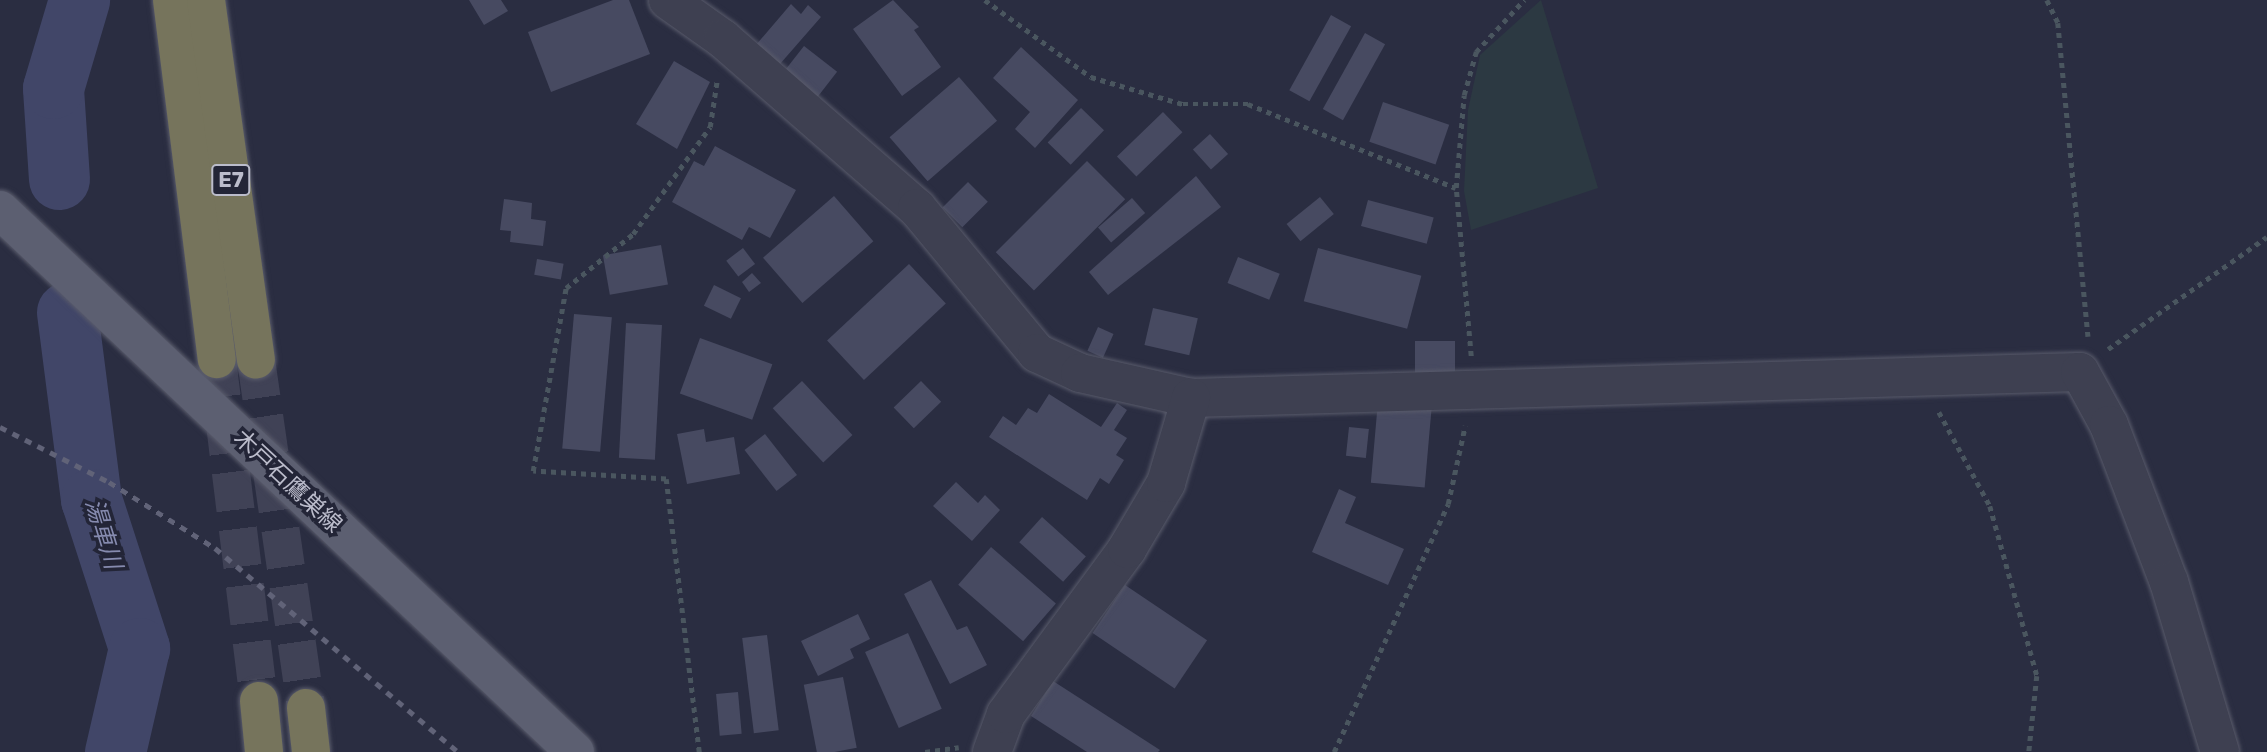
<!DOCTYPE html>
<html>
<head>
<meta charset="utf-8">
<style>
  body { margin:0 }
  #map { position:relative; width:2267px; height:752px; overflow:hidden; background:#2a2d41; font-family:Rubik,"Noto Sans JP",sans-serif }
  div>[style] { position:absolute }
  .green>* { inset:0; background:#2c3942 }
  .river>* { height:61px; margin:-30.5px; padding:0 30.5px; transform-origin:30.5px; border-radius:30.5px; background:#414668 }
  .building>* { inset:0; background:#474a61; transform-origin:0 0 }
  .highway-tunnel>* { height:38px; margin-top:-19px; transform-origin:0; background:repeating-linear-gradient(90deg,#404256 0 38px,transparent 0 57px) }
  .path>* { height:4.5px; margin-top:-2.25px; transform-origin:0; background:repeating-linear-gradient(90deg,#4a565f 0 5px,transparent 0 10px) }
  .roads { filter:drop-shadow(0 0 2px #595b6b) drop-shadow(0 0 2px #595b6b) }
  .minor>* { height:38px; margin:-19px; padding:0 19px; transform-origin:19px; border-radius:19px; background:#3e4051 }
  .major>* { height:38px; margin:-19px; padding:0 19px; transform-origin:19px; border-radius:19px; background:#5c5f71 }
  .highway>* { height:38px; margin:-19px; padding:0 19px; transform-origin:19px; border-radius:19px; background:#76745c }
  .rail>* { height:5px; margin-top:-2.5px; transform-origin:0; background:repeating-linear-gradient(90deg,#616378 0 7px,transparent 0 14px) }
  span { translate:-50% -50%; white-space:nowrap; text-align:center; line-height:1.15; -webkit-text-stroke:7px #232537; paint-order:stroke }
  .shield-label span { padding:2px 5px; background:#232537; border:2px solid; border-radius:5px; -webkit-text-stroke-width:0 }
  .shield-label { font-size:21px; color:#bbbccb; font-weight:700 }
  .street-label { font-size:23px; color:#bbbccb }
  .water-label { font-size:24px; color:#868baf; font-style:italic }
</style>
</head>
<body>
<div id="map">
  <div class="green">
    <i style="clip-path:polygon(1541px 0,1598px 188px,1471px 230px,1464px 191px,1468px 110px,1480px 55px)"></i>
  </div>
  <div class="river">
    <i style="left:59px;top:179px;width:91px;rotate:-93.8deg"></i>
    <i style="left:53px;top:88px;width:92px;rotate:-73.5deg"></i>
    <i style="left:67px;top:312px;width:189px;rotate:82.7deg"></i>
    <i style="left:91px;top:499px;width:157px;rotate:72.1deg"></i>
    <i style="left:139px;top:648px;width:107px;rotate:103deg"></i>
  </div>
  <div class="building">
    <i style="clip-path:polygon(469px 0,501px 0,508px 11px,484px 25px)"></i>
    <i style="clip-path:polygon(613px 0,629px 0,650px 54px,551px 92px,528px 32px)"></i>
    <i style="clip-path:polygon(893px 0,919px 27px,914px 30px,941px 67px,902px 96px,853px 29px)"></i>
    <i style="clip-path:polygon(791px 4px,801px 14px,808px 5px,821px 17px,773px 72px,750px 52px)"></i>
    <i style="left:1331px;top:15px;width:23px;height:86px;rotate:29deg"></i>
    <i style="left:1365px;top:33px;width:23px;height:87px;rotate:29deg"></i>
    <i style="left:804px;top:46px;width:42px;height:35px;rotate:38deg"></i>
    <i style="clip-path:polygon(1021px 47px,1078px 100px,1035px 148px,1015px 129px,1030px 112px,993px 78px)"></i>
    <i style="clip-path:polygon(674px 61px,710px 82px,677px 149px,636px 124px)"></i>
    <i style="left:959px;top:77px;width:58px;height:92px;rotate:49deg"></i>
    <i style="left:1383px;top:102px;width:70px;height:42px;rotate:19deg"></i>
    <i style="left:1081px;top:108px;width:32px;height:48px;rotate:44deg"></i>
    <i style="left:1163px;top:112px;width:28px;height:64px;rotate:46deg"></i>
    <i style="left:1210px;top:134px;width:27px;height:23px;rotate:48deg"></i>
    <i style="clip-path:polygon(715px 146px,796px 190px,770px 238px,749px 227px,742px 240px,672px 202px,694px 161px,704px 166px)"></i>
    <i style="left:1087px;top:161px;width:54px;height:129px;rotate:45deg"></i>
    <i style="clip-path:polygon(1196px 176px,1221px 207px,1108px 295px,1089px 272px)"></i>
    <i style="left:968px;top:182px;width:28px;height:36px;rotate:45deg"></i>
    <i style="left:834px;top:196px;width:60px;height:94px;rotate:49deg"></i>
    <i style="left:1320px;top:197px;width:22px;height:43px;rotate:51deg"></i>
    <i style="left:1132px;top:198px;width:20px;height:45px;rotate:49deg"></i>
    <i style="clip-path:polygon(504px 199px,532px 203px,531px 219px,546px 221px,543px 246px,510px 242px,511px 231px,500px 230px)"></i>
    <i style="left:1368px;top:200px;width:68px;height:27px;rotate:15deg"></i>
    <i style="left:661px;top:245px;width:40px;height:59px;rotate:80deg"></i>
    <i style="left:743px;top:248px;width:20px;height:21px;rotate:53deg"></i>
    <i style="left:1318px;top:248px;width:107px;height:55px;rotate:15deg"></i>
    <i style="left:1238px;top:257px;width:45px;height:28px;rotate:22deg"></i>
    <i style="left:537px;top:259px;width:27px;height:16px;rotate:10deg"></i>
    <i style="left:909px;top:264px;width:54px;height:112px;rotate:47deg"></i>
    <i style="clip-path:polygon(752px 273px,761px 283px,749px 292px,742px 282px)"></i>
    <i style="left:714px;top:285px;width:30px;height:23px;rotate:26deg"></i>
    <i style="left:1153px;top:308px;width:46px;height:38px;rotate:13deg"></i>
    <i style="left:574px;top:314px;width:38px;height:135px;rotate:5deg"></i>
    <i style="left:626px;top:323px;width:36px;height:135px;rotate:3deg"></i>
    <i style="left:1098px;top:327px;width:17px;height:26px;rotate:24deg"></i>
    <i style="left:700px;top:338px;width:77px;height:59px;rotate:20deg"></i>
    <i style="left:1415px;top:341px;width:40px;height:33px"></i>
    <i style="left:802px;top:381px;width:74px;height:40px;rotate:47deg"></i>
    <i style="left:921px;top:381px;width:29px;height:38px;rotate:46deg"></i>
    <i style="clip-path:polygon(1049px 394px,1101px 427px,1117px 403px,1127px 410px,1114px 430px,1127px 438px,1116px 455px,1124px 460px,1109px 484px,1100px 478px,1087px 500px,989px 437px,1003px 416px,1016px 425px,1028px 408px,1037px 413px)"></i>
    <i style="left:1378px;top:401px;width:54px;height:82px;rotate:5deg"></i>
    <i style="left:1349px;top:427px;width:20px;height:29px;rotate:6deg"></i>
    <i style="clip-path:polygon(704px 429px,706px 442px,734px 437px,740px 474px,687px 484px,677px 434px)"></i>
    <i style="left:765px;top:434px;width:52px;height:26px;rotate:52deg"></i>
    <i style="clip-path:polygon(956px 482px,978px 503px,985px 495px,1000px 510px,972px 541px,933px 506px)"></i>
    <i style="clip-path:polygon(1339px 489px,1356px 497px,1345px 523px,1404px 549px,1388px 585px,1312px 552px)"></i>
    <i style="left:1042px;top:517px;width:59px;height:34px;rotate:42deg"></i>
    <i style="left:991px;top:547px;width:86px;height:50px;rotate:41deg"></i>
    <i style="clip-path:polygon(931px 580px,957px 630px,967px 626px,987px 665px,950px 684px,904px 594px)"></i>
    <i style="left:1125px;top:585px;width:99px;height:58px;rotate:34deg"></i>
    <i style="clip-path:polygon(858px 614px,870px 639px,850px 649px,854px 658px,818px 676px,801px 641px)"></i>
    <i style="left:908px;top:633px;width:83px;height:47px;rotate:66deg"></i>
    <i style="left:767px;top:635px;width:96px;height:25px;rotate:83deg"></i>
    <i style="left:843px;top:677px;width:72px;height:40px;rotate:79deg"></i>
    <i style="clip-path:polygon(1053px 681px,1160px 750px,1158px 752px,1087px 752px,1031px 716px)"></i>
    <i style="left:738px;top:692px;width:42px;height:22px;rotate:85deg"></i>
  </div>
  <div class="highway-tunnel">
    <i style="left:217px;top:359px;width:345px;rotate:83deg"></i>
    <i style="left:256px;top:360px;width:352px;rotate:81.8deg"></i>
  </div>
  <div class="path">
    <i style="left:985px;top:0;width:131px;rotate:36deg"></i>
    <i style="left:1091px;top:77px;width:96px;rotate:16.4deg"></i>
    <i style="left:1183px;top:104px;width:65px"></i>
    <i style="left:1248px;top:104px;width:224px;rotate:22deg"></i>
    <i style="left:2047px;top:0;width:25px;rotate:64deg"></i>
    <i style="left:2058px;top:23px;width:315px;rotate:84.5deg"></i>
    <i style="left:2108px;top:349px;width:194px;rotate:-35.2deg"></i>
    <i style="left:1471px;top:356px;width:169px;rotate:-95.1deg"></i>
    <i style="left:1456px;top:188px;width:93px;rotate:-85.1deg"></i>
    <i style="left:1464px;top:95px;width:45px;rotate:-74.4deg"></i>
    <i style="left:1476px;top:52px;width:71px;rotate:-47.3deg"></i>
    <i style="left:1939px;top:412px;width:107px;rotate:61.5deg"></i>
    <i style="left:1990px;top:506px;width:176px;rotate:74.5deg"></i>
    <i style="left:2037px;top:676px;width:76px;rotate:96deg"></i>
    <i style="left:699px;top:752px;width:275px;rotate:-96.9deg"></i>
    <i style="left:666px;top:479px;width:133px;rotate:-176.6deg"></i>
    <i style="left:533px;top:471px;width:186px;rotate:-79.8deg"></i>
    <i style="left:566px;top:288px;width:86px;rotate:-38.9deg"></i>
    <i style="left:633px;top:234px;width:132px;rotate:-54.3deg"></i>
    <i style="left:710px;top:127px;width:48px;rotate:-81.5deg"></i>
    <i style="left:925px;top:752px;width:34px;rotate:-8deg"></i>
    <i style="left:1334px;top:752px;width:273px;rotate:-65.3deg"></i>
    <i style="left:1448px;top:504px;width:80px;rotate:-77.7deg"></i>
  </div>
  <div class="roads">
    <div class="minor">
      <i style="left:668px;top:0;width:67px;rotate:35.3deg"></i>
      <i style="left:723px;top:39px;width:257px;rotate:41.1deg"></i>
      <i style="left:917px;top:208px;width:188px;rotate:50.4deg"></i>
      <i style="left:1037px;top:353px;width:47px;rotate:24.9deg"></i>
      <i style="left:1080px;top:373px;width:114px;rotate:12.7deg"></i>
      <i style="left:1191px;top:398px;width:889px;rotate:-1.68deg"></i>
      <i style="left:2080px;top:372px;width:60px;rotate:61.3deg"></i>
      <i style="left:2109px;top:425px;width:168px;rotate:69.1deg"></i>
      <i style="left:2169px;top:582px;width:177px;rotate:73.3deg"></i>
      <i style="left:992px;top:752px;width:40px;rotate:-69.8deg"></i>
      <i style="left:1006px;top:714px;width:205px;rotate:-53.7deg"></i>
      <i style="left:1127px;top:549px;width:77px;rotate:-59.4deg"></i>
      <i style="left:1166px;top:483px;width:89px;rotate:-73.6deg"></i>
    </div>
    <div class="major">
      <i style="left:0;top:210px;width:790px;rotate:43.31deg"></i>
    </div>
    <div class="highway">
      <i style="left:172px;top:0;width:362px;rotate:82.9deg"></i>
      <i style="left:206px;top:0;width:363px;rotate:82.1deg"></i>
      <i style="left:259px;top:701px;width:51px;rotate:84.4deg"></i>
      <i style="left:306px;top:708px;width:44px;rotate:83.5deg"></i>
    </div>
  </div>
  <div class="rail">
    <i style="left:0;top:427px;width:122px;rotate:26.8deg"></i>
    <i style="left:109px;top:482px;width:125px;rotate:31.9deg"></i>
    <i style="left:215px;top:548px;width:317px;rotate:40deg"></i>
  </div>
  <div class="shield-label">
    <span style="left:231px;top:180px">E7</span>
  </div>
  <div class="street-label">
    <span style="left:288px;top:481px;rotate:43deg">木戸石鷹巣線</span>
  </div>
  <div class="water-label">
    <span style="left:103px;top:534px;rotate:73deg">湯車川</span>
  </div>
</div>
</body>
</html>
